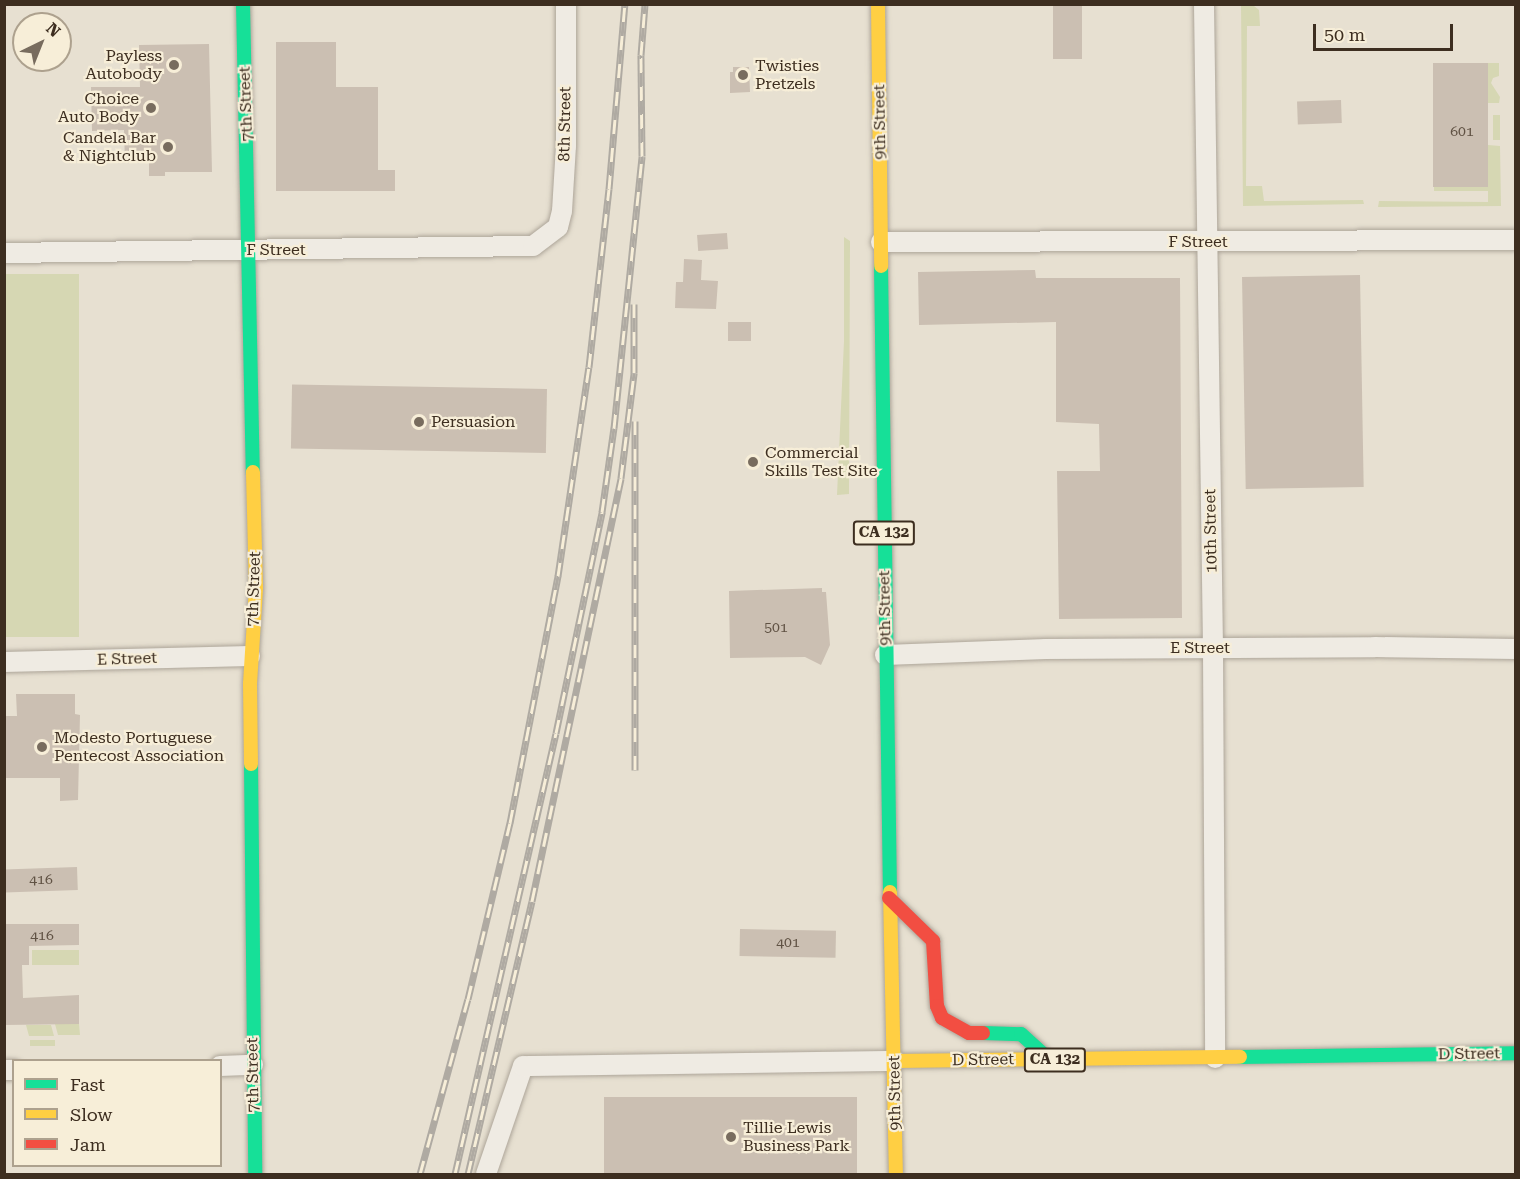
<!DOCTYPE html>
<html>
<head>
<meta charset="utf-8">
<style>
  body { margin:0 }
  #map { position:relative; width:1520px; height:1179px; overflow:hidden; background:#e7e0d1; font-family:"Roboto Serif",serif }
  div>[style] { position:absolute }
  .green>* { inset:0; background:#d6d7b3; transform-origin:0 0 }
  .building>* { inset:0; background:#cbbfb2; transform-origin:0 0 }
  .roads { filter:drop-shadow(0 0 2px #ada599) drop-shadow(0 0 2px #ada599) }
  .street>* { height:20px; margin:-10px; padding:0 10px; transform-origin:10px; border-radius:10px; background:#efebe3 }
  .fast>* { height:14px; margin:-7px; padding:0 7px; transform-origin:7px; border-radius:7px; background:#16e098 }
  .slow>* { height:14px; margin:-7px; padding:0 7px; transform-origin:7px; border-radius:7px; background:#ffcf43 }
  .jam>* { height:14px; margin:-7px; padding:0 7px; transform-origin:7px; border-radius:7px; background:#f24e42 }
  .rail>* { height:7px; margin-top:-3.5px; transform-origin:0; background:repeating-linear-gradient(90deg,#f7eed8 0 14px,#afaaa2 0 28px); box-sizing:border-box; border-block:2px solid #afaaa2 }
  .dots>* { width:16px; height:16px; translate:-50% -50%; box-sizing:border-box; border:3px solid #f7eed8; border-radius:50% }
  span { translate:-50% -50%; white-space:nowrap; text-align:center; line-height:1.15; -webkit-text-stroke:4.5px #f7eed8; paint-order:stroke }
  .number-label { font-size:14px; color:#605244 }
  .number-label span { -webkit-text-stroke-width:0 }
  .shield-label span { padding:2px 4px; background:#f7eed8; border:2px solid; border-radius:4px; -webkit-text-stroke-width:0 }
  .shield-label { font-size:15px; color:#3d2e20; font-weight:700 }
  .poi-label { font-size:16px; color:#3d2e20 }
  .right { translate:-100% -50%; text-align:right }
  .left { translate:0 -50%; text-align:left }
  .street-label { font-size:16px; color:#3d2e20 }
  .frame { position:absolute; inset:0; border:6px solid #3d2e20; pointer-events:none }
  .legend { position:absolute; left:12px; top:1059px; width:210px; height:108px; box-sizing:border-box; background:#f7eed8; border:2px solid #ada18e; margin:0; padding:8px 10px; list-style:none; font-size:18px; color:#3d2e20 }
  .legend li { display:flex; align-items:center; gap:12px; height:30px }
  .legend b { width:30px; border:2px solid #ada18e }
  .north { position:absolute; left:12px; top:12px; width:60px; height:60px; box-sizing:border-box; background:#f7eed8; border:2px solid #ada18e; border-radius:50%; rotate:43deg; font-size:16px; font-weight:700; line-height:24px; text-align:center; color:#3d2e20 }
  .north::after { content:''; display:block; margin:auto; width:21px; height:27px; background:#786c5e; clip-path:polygon(50% 0,100% 100%,50% 72%,0 100%) }
  .scale { position:absolute; left:1313px; top:24px; width:140px; height:27px; box-sizing:border-box; border:3px solid #3d2e20; border-top:0; padding-left:8px; font-size:18px; line-height:21px; white-space:nowrap; color:#3d2e20; -webkit-text-stroke:4px #f7eed8; paint-order:stroke }
</style>
</head>
<body>
<div id="map">
  <div class="green">
    <i style="clip-path:polygon(1241px 6px,1254px 6px,1259px 10px,1260px 26px,1247px 26px,1246px 186px,1262px 186px,1264px 201px,1363px 200px,1364px 204px,1243px 206px)"></i>
    <i style="clip-path:polygon(1488px 63px,1499px 63px,1499px 76px,1493px 78px,1491px 83px,1500px 97px,1499px 103px,1488px 103px)"></i>
    <i style="left:1493px;top:115px;width:7px;height:25px"></i>
    <i style="clip-path:polygon(1488px 145px,1500px 146px,1501px 206px,1378px 207px,1379px 201px,1488px 202px,1488px 191px,1434px 191px,1434px 186px,1488px 187px)"></i>
    <i style="clip-path:polygon(844px 237px,850px 241px,849px 494px,837px 495px,844px 341px)"></i>
    <i style="left:5px;top:274px;width:74px;height:363px"></i>
    <i style="left:32px;top:950px;width:47px;height:15px"></i>
    <i style="clip-path:polygon(55px 1024px,79px 1024px,80px 1035px,58px 1035px)"></i>
    <i style="clip-path:polygon(26px 1025px,51px 1025px,54px 1036px,29px 1036px)"></i>
    <i style="left:30px;top:1040px;width:25px;height:6px"></i>
  </div>
  <div class="building">
    <i style="left:1053px;top:4px;width:29px;height:55px"></i>
    <i style="clip-path:polygon(276px 42px,336px 42px,336px 87px,378px 87px,378px 170px,395px 170px,395px 191px,276px 191px)"></i>
    <i style="clip-path:polygon(209px 44px,212px 172px,165px 172px,165px 176px,149px 176px,149px 163px,125px 163px,124px 130px,92px 131px,91px 87px,140px 87px,139px 45px)"></i>
    <i style="left:1488px;top:63px;width:124px;height:55px;rotate:90deg"></i>
    <i style="clip-path:polygon(733px 67px,749px 67px,750px 92px,730px 93px,730px 72px,733px 72px)"></i>
    <i style="left:1341px;top:100px;width:23px;height:44px;rotate:88deg"></i>
    <i style="left:727px;top:233px;width:16px;height:30px;rotate:86deg"></i>
    <i style="clip-path:polygon(684px 259px,702px 260px,701px 280px,718px 281px,716px 309px,675px 308px,676px 282px,683px 282px)"></i>
    <i style="clip-path:polygon(1035px 270px,1036px 278px,1180px 278px,1182px 618px,1059px 619px,1057px 471px,1100px 471px,1099px 424px,1056px 422px,1056px 322px,919px 325px,918px 272px)"></i>
    <i style="left:1360px;top:275px;width:212px;height:118px;rotate:89deg"></i>
    <i style="left:728px;top:322px;width:23px;height:19px"></i>
    <i style="left:547px;top:389px;width:64px;height:255px;rotate:91deg"></i>
    <i style="clip-path:polygon(822px 588px,822px 592px,826px 592px,830px 645px,821px 665px,805px 657px,730px 658px,729px 591px)"></i>
    <i style="clip-path:polygon(16px 694px,75px 694px,75px 714px,80px 715px,78px 800px,60px 801px,60px 778px,4px 778px,4px 716px,17px 716px)"></i>
    <i style="left:77px;top:867px;width:23px;height:73px;rotate:88deg"></i>
    <i style="clip-path:polygon(4px 924px,79px 924px,79px 945px,29px 946px,29px 965px,22px 965px,23px 998px,79px 995px,79px 1024px,4px 1025px)"></i>
    <i style="left:740px;top:929px;width:96px;height:27px;rotate:1deg"></i>
    <i style="left:857px;top:1097px;width:77px;height:253px;rotate:90deg"></i>
  </div>
  <div class="roads">
    <div class="street">
      <i style="left:1204px;top:4px;width:644px;rotate:89.2deg"></i>
      <i style="left:1213px;top:648px;width:410px;rotate:89.7deg"></i>
      <i style="left:881px;top:242px;width:635px;rotate:-0.18deg"></i>
      <i style="left:4px;top:253px;width:529px;rotate:-0.76deg"></i>
      <i style="left:533px;top:246px;width:31px;rotate:-37deg"></i>
      <i style="left:558px;top:227px;width:16px;rotate:-76deg"></i>
      <i style="left:562px;top:211px;width:65px;rotate:-86.5deg"></i>
      <i style="left:566px;top:146px;width:142px;rotate:-90deg"></i>
      <i style="left:885px;top:655px;width:161px;rotate:-2.1deg"></i>
      <i style="left:1046px;top:649px;width:329px;rotate:-0.3deg"></i>
      <i style="left:1375px;top:647px;width:141px;rotate:0.8deg"></i>
      <i style="left:4px;top:662px;width:246px;rotate:-1.4deg"></i>
      <i style="left:220px;top:1066px;width:33px;rotate:-2deg"></i>
      <i style="left:4px;top:1070px;width:10px"></i>
      <i style="left:486px;top:1174px;width:114px;rotate:-71.1deg"></i>
      <i style="left:523px;top:1066px;width:372px;rotate:-0.8deg"></i>
    </div>
    <div class="fast">
      <i style="left:243px;top:4px;width:468px;rotate:88.8deg"></i>
      <i style="left:881px;top:266px;width:626px;rotate:89.18deg"></i>
      <i style="left:251px;top:764px;width:410px;rotate:89.4deg"></i>
      <i style="left:983px;top:1033px;width:38px;rotate:2deg"></i>
      <i style="left:1021px;top:1034px;width:39px;rotate:42deg"></i>
      <i style="left:1240px;top:1057px;width:276px;rotate:-0.8deg"></i>
    </div>
    <div class="slow">
      <i style="left:878px;top:4px;width:262px;rotate:89.3deg"></i>
      <i style="left:251px;top:764px;width:80px;rotate:-90.7deg"></i>
      <i style="left:250px;top:684px;width:96px;rotate:-86.4deg"></i>
      <i style="left:256px;top:588px;width:116px;rotate:-91.5deg"></i>
      <i style="left:890px;top:892px;width:282px;rotate:88.8deg"></i>
      <i style="left:895px;top:1061px;width:345px;rotate:-0.7deg"></i>
    </div>
    <div class="jam">
      <i style="left:889px;top:898px;width:62px;rotate:44.3deg"></i>
      <i style="left:933px;top:941px;width:65px;rotate:86.5deg"></i>
      <i style="left:937px;top:1006px;width:13px;rotate:67deg"></i>
      <i style="left:942px;top:1018px;width:31px;rotate:29deg"></i>
      <i style="left:969px;top:1033px;width:14px"></i>
    </div>
  </div>
  <div class="rail">
    <i style="left:635px;top:770px;width:349px;rotate:-90deg"></i>
    <i style="left:420px;top:1174px;width:181px;rotate:-74.7deg"></i>
    <i style="left:468px;top:999px;width:181px;rotate:-76.6deg"></i>
    <i style="left:510px;top:823px;width:252px;rotate:-79deg"></i>
    <i style="left:558px;top:576px;width:211px;rotate:-81.6deg"></i>
    <i style="left:589px;top:367px;width:179px;rotate:-83.6deg"></i>
    <i style="left:609px;top:189px;width:186px;rotate:-85.1deg"></i>
    <i style="left:455px;top:1174px;width:452px;rotate:-77.1deg"></i>
    <i style="left:556px;top:733px;width:226px;rotate:-78.2deg"></i>
    <i style="left:602px;top:512px;width:85px;rotate:-81.9deg"></i>
    <i style="left:614px;top:428px;width:273px;rotate:-84.1deg"></i>
    <i style="left:642px;top:156px;width:101px;rotate:-90.6deg"></i>
    <i style="left:641px;top:55px;width:51px;rotate:-85.5deg"></i>
    <i style="left:468px;top:1174px;width:280px;rotate:-76.8deg"></i>
    <i style="left:532px;top:901px;width:432px;rotate:-78.1deg"></i>
    <i style="left:621px;top:478px;width:106px;rotate:-82.9deg"></i>
    <i style="left:634px;top:373px;width:69px;rotate:-90deg"></i>
  </div>
  <div class="dots">
    <i style="left:174px;top:65px;background:#786c5e"></i>
    <i style="left:743px;top:75px;background:#786c5e"></i>
    <i style="left:151px;top:108px;background:#786c5e"></i>
    <i style="left:168px;top:147px;background:#786c5e"></i>
    <i style="left:419px;top:422px;background:#786c5e"></i>
    <i style="left:753px;top:462px;background:#786c5e"></i>
    <i style="left:42px;top:747px;background:#786c5e"></i>
    <i style="left:731px;top:1137px;background:#786c5e"></i>
  </div>
  <div class="number-label">
    <span style="left:1462px;top:131px">601</span>
    <span style="left:776px;top:627px">501</span>
    <span style="left:41px;top:879px">416</span>
    <span style="left:42px;top:935px">416</span>
    <span style="left:788px;top:942px">401</span>
  </div>
  <div class="shield-label">
    <span style="left:884px;top:533px">CA 132</span>
    <span style="left:1055px;top:1060px">CA 132</span>
  </div>
  <div class="poi-label">
    <span class="right" style="left:162px;top:65px">Payless<br>Autobody</span>
    <span class="left" style="left:755px;top:75px">Twisties<br>Pretzels</span>
    <span class="right" style="left:139px;top:108px">Choice<br>Auto Body</span>
    <span class="right" style="left:156px;top:147px">Candela Bar<br>&amp; Nightclub</span>
    <span class="left" style="left:431px;top:422px">Persuasion</span>
    <span class="left" style="left:765px;top:462px">Commercial<br>Skills Test Site</span>
    <span class="left" style="left:54px;top:747px">Modesto Portuguese<br>Pentecost Association</span>
    <span class="left" style="left:743px;top:1137px">Tillie Lewis<br>Business Park</span>
  </div>
  <div class="street-label">
    <span style="left:246px;top:104px;rotate:-92deg">7th Street</span>
    <span style="left:880px;top:122px;rotate:-91deg">9th Street</span>
    <span style="left:565px;top:124px;rotate:-89deg">8th Street</span>
    <span style="left:1198px;top:242px">F Street</span>
    <span style="left:276px;top:250px">F Street</span>
    <span style="left:1211px;top:531px;rotate:-91deg">10th Street</span>
    <span style="left:254px;top:589px;rotate:-88deg">7th Street</span>
    <span style="left:885px;top:608px;rotate:-91deg">9th Street</span>
    <span style="left:1200px;top:648px">E Street</span>
    <span style="left:127px;top:659px;rotate:-2deg">E Street</span>
    <span style="left:1469px;top:1054px;rotate:-1deg">D Street</span>
    <span style="left:983px;top:1060px;rotate:-1deg">D Street</span>
    <span style="left:253px;top:1075px;rotate:-91deg">7th Street</span>
    <span style="left:895px;top:1093px;rotate:-91deg">9th Street</span>
  </div>
  <div class="frame"></div>
  <ul class="legend">
  <li><b style="height:8px;background:#16e098"></b>Fast</li>
  <li><b style="height:8px;background:#ffcf43"></b>Slow</li>
  <li><b style="height:8px;background:#f24e42"></b>Jam</li>
  </ul>
  <div class="north">N</div>
  <div class="scale">50 m</div>
</div>
</body>
</html>
